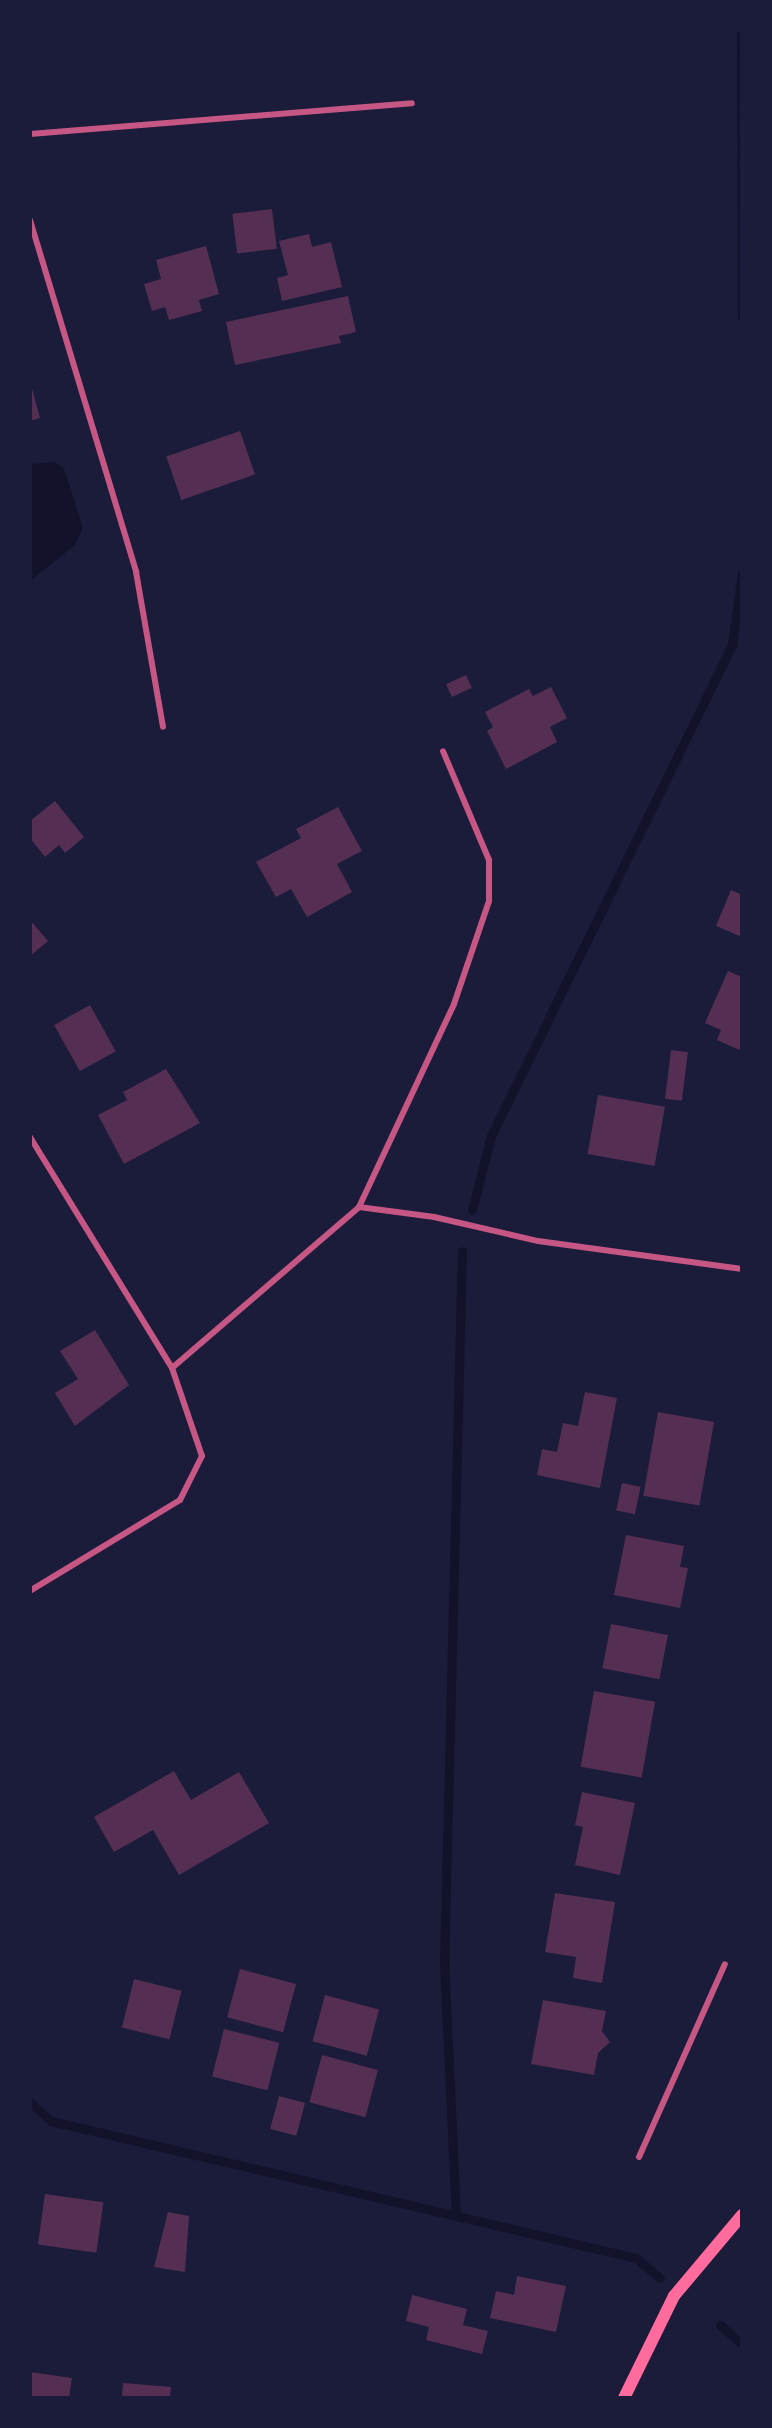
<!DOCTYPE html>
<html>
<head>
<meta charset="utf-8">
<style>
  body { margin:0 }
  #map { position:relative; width:772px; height:2428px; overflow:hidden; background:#1b1b3a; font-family:"Open Sans",sans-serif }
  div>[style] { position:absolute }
  .water>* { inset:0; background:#12122b }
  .stream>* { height:9px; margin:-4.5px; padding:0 4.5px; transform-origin:4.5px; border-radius:4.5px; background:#12122b }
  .building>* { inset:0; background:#542f53; transform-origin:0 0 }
  .minor>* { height:6px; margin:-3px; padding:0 3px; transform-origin:3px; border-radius:3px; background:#c65784 }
  .secondary>* { height:12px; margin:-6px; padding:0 6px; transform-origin:6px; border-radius:6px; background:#ff6b9d }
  span { translate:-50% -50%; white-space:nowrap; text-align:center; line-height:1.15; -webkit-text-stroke:5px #1b1b3a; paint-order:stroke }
  .frame { position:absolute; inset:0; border:32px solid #1b1b3a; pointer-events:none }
</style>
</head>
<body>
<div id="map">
  <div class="water">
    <i style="clip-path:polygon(55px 462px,64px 469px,83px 528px,75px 545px,30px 581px,30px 464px)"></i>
  </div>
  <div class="stream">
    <i style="left:741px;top:30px;width:287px;rotate:89.8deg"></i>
    <i style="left:472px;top:1210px;width:76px;rotate:-75.6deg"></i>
    <i style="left:491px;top:1136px;width:547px;rotate:-63.86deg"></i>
    <i style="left:732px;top:645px;width:73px;rotate:-82.1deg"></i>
    <i style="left:30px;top:2102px;width:28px;rotate:42deg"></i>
    <i style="left:51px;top:2121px;width:601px;rotate:13.18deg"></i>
    <i style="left:636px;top:2258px;width:31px;rotate:40deg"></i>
    <i style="left:456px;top:2216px;width:251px;rotate:-92.7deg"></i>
    <i style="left:444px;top:1965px;width:714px;rotate:-88.56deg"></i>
    <i style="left:720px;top:2325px;width:29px;rotate:41deg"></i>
  </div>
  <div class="building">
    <i style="left:272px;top:209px;width:40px;height:40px;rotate:83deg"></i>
    <i style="clip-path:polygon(309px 234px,312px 247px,331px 242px,342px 287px,282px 301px,277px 278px,288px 275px,279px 241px)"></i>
    <i style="clip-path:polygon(206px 246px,219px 294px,199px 300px,202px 311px,169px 320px,165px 307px,152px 311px,144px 284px,161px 279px,156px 260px)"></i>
    <i style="clip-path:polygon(348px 296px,356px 332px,339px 336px,341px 343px,235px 365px,226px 322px)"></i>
    <i style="clip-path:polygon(30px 381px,40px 418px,30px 421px)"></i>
    <i style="left:240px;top:431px;width:46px;height:78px;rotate:71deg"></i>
    <i style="left:466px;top:675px;width:14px;height:22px;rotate:65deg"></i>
    <i style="clip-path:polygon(551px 687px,567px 718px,550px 727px,557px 742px,506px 769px,487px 731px,493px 727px,485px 712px,529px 689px,533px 696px)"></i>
    <i style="clip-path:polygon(55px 801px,84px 837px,65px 853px,59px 845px,45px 857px,30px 838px,30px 821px)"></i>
    <i style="clip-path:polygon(338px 807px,362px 851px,337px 864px,352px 892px,307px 917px,291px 889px,276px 897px,256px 862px,301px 838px,296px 829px)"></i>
    <i style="clip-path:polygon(731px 890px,742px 895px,742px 937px,716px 926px)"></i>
    <i style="clip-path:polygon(30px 920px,48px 941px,30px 956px)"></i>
    <i style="clip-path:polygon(728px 971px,742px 977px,742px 1051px,717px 1040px,721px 1030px,705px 1023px)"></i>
    <i style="left:90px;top:1005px;width:53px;height:41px;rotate:61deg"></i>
    <i style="left:671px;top:1050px;width:17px;height:49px;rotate:7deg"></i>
    <i style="clip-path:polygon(166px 1069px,200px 1123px,124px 1164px,98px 1115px,127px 1100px,123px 1092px)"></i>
    <i style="left:598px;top:1095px;width:68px;height:60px;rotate:10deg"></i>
    <i style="clip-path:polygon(95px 1330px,129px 1385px,75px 1426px,55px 1393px,78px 1379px,60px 1351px)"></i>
    <i style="clip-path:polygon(585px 1392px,617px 1398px,600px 1488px,537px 1475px,542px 1449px,557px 1452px,563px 1423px,578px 1426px)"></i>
    <i style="left:658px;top:1412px;width:57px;height:85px;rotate:10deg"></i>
    <i style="left:622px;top:1483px;width:19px;height:28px;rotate:12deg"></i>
    <i style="clip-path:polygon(626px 1535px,684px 1546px,680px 1567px,688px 1568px,680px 1608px,614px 1595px)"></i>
    <i style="left:611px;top:1624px;width:58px;height:45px;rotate:11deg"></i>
    <i style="left:594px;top:1691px;width:62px;height:77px;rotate:10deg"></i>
    <i style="clip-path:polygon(174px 1771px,191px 1800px,239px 1772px,269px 1823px,179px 1875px,153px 1830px,114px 1852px,94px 1817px)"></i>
    <i style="clip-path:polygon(582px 1792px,635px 1803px,620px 1875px,575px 1865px,583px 1827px,575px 1825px)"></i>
    <i style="clip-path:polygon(555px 1893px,615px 1902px,602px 1983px,573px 1978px,576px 1957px,545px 1952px)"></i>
    <i style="left:240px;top:1969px;width:58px;height:50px;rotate:15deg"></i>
    <i style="left:134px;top:1979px;width:49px;height:50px;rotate:14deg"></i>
    <i style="left:325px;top:1995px;width:56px;height:48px;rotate:15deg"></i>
    <i style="clip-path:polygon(543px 2000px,606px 2011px,602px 2031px,610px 2042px,598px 2053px,594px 2075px,531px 2064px)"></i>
    <i style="left:224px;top:2029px;width:57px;height:49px;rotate:14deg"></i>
    <i style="left:322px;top:2055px;width:58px;height:49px;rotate:15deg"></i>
    <i style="left:279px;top:2096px;width:27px;height:34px;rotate:15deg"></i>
    <i style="left:45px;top:2194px;width:59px;height:51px;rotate:8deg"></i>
    <i style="clip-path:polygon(168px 2212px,189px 2216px,185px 2272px,154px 2267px)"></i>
    <i style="clip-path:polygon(517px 2276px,566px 2286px,556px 2332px,490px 2318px,496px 2291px,514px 2295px)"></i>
    <i style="clip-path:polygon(412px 2295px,467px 2309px,463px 2325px,488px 2331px,482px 2354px,426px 2340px,429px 2327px,406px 2321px)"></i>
    <i style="clip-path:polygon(30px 2372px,72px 2378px,69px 2398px,30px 2398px)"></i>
    <i style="clip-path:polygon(123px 2383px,171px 2387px,170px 2398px,122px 2398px)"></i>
  </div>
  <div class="minor">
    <i style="left:30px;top:134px;width:383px;rotate:-4.6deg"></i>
    <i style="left:30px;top:220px;width:368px;rotate:73.2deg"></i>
    <i style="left:136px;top:572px;width:157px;rotate:80.1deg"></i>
    <i style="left:30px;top:1137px;width:271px;rotate:58.4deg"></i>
    <i style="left:172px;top:1368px;width:93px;rotate:71.2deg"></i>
    <i style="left:202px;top:1456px;width:49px;rotate:116.6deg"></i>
    <i style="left:180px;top:1500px;width:175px;rotate:148.8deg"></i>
    <i style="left:359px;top:1207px;width:76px;rotate:7.6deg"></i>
    <i style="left:434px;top:1217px;width:107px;rotate:13deg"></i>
    <i style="left:538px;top:1241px;width:206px;rotate:7.8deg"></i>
    <i style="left:172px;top:1368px;width:247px;rotate:-40.7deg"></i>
    <i style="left:359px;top:1207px;width:224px;rotate:-64.9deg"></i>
    <i style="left:454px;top:1004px;width:109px;rotate:-71.2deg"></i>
    <i style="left:489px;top:901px;width:41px;rotate:-90deg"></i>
    <i style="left:489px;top:860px;width:118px;rotate:-112.9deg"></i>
    <i style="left:639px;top:2157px;width:211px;rotate:-66deg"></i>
  </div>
  <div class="secondary">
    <i style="left:624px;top:2398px;width:114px;rotate:-63.9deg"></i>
    <i style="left:674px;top:2296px;width:106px;rotate:-50deg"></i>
  </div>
  <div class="frame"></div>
</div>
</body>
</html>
